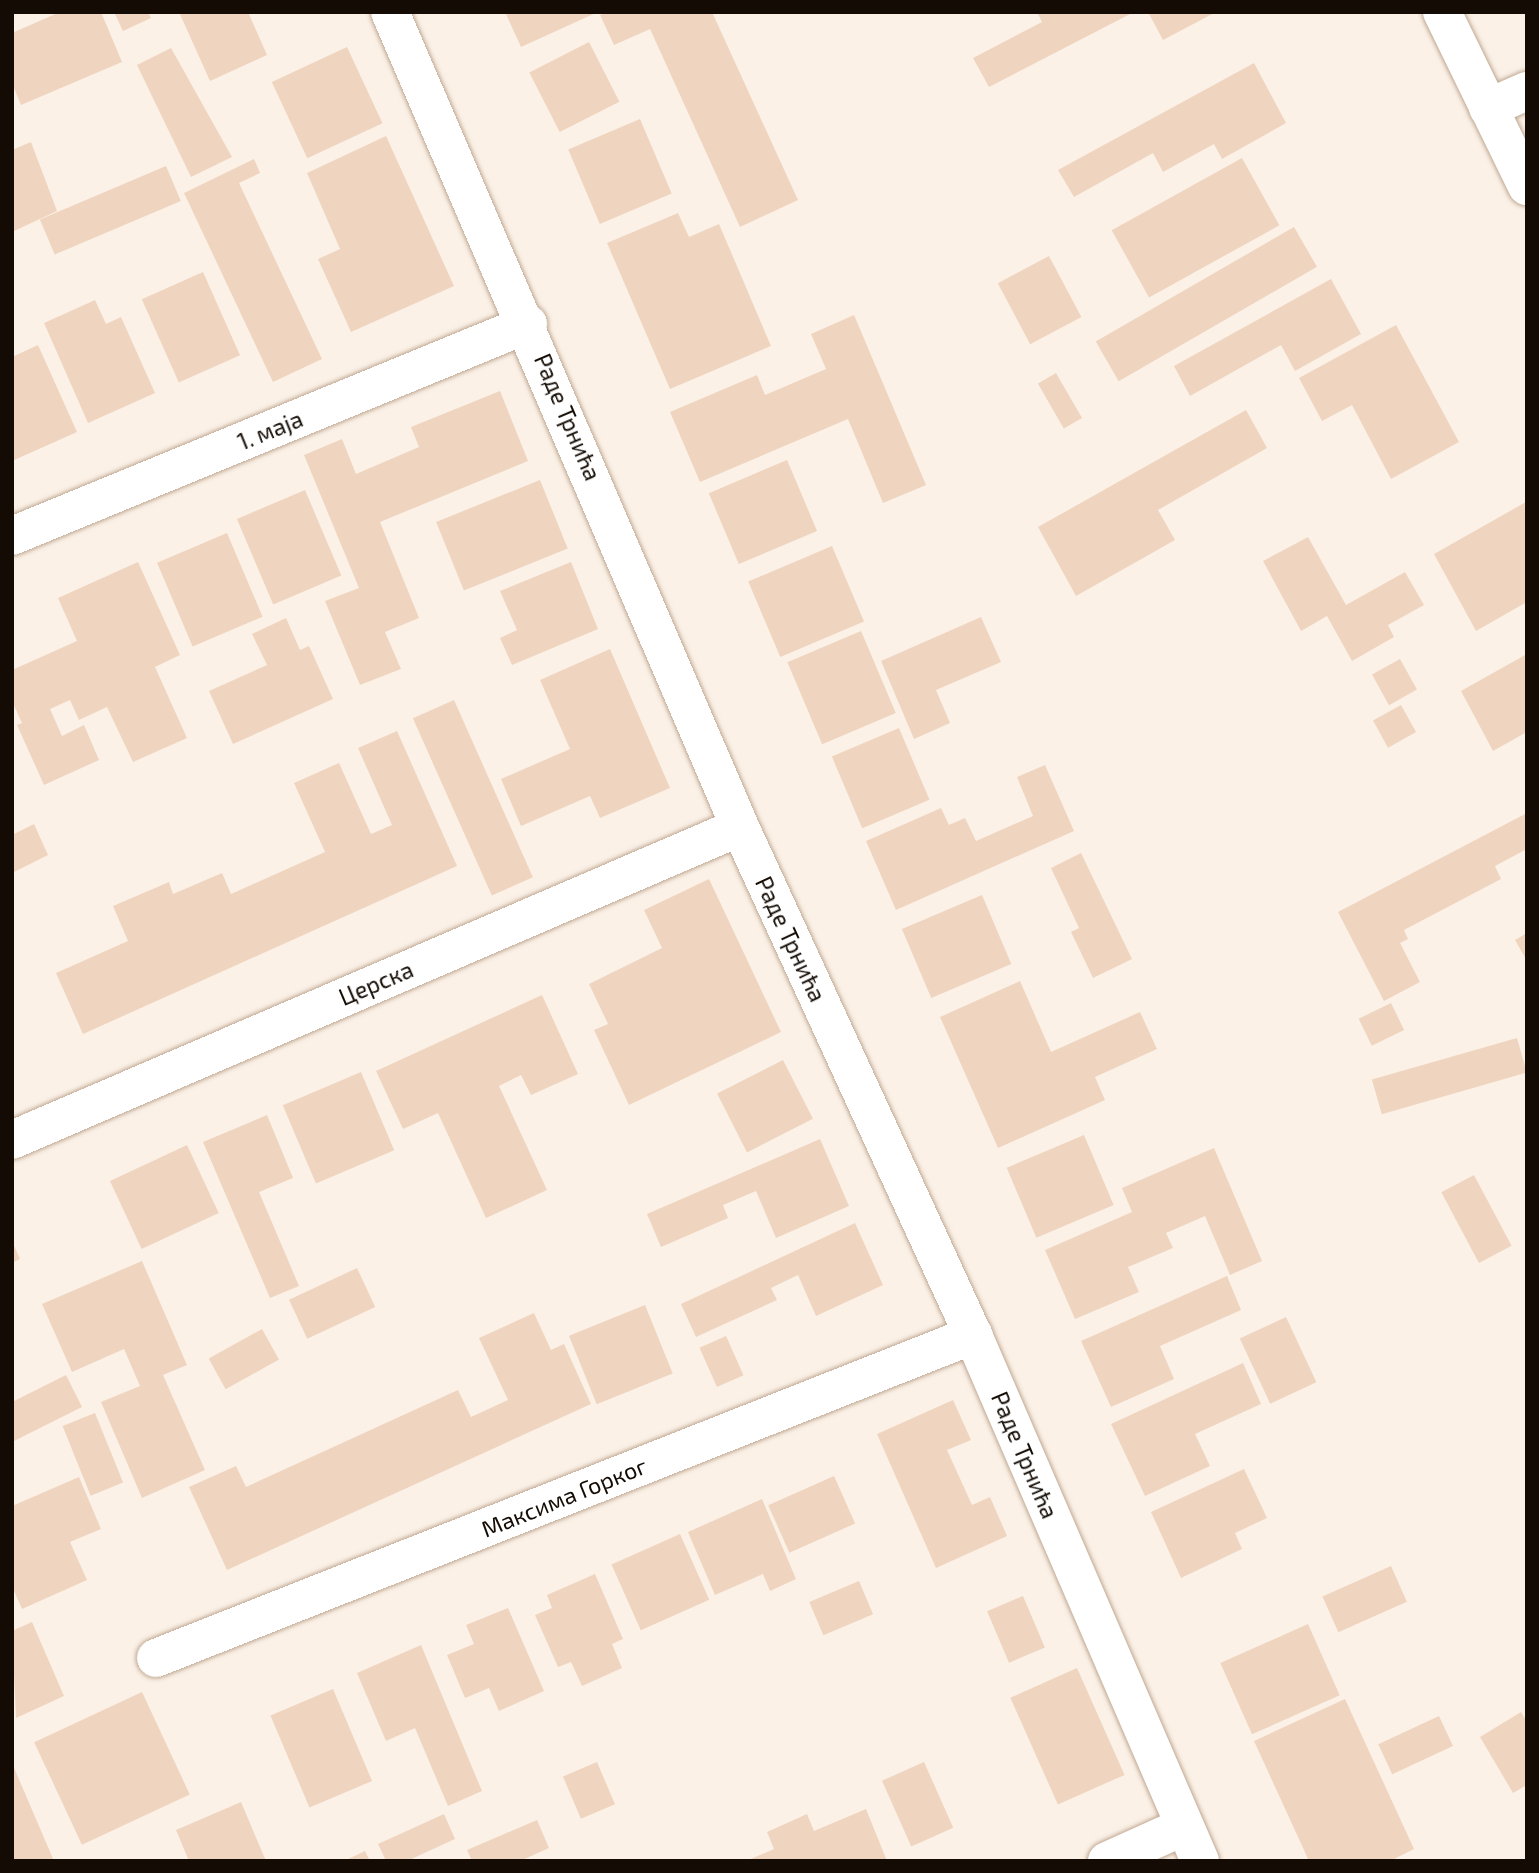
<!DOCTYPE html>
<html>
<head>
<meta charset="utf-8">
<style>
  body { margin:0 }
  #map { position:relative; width:1539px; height:1873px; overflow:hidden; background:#fbf1e7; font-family:"Exo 2",sans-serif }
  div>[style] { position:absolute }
  .building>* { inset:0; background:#efd5bf; transform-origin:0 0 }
  .roads { filter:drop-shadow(0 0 2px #c0a892) drop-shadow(0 0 2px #c0a892) }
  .minor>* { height:38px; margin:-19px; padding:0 19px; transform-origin:19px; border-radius:19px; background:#fff }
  span { translate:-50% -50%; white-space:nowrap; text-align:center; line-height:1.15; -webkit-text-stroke:5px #fff; paint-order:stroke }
  .street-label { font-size:23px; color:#130b04 }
  .frame { position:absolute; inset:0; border:14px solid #130b04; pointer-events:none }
</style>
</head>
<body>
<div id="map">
  <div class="building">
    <i style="clip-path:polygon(60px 12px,101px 12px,122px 62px,21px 105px,12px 83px,12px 33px)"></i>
    <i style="clip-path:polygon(114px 12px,148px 12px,151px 18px,123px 31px)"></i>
    <i style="clip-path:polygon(179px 12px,248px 12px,267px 55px,210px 81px)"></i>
    <i style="clip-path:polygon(505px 12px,598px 12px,521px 47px)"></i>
    <i style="clip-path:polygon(607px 12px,712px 12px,798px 200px,740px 227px,650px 29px,614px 45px,600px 15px)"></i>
    <i style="clip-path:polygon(1037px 12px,1134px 12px,989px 87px,973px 58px,1042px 22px)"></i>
    <i style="clip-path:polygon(1148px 12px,1216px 12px,1163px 40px)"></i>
    <i style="left:589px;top:42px;width:67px;height:67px;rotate:63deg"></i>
    <i style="left:347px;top:47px;width:84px;height:83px;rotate:65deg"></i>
    <i style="clip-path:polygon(171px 48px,232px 157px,191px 177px,137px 65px)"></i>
    <i style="clip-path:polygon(1254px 63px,1286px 123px,1222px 159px,1214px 144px,1163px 172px,1153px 153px,1074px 197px,1058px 170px)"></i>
    <i style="left:640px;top:119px;width:81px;height:78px;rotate:67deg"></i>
    <i style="clip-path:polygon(386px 136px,454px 286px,351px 332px,318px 259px,340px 249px,307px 173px)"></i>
    <i style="clip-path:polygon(31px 142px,57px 211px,12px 232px,12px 150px)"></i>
    <i style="left:1242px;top:158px;width:77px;height:149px;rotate:61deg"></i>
    <i style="clip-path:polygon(254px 159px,260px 173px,239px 183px,322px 359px,273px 382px,184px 193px)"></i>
    <i style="left:166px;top:166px;width:38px;height:137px;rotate:67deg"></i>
    <i style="clip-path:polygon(678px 213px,689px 237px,719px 224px,771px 346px,670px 389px,607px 243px)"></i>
    <i style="left:1294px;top:227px;width:46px;height:229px;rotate:60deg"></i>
    <i style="left:1049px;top:256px;width:69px;height:58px;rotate:62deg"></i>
    <i style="left:203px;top:272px;width:91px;height:67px;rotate:66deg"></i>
    <i style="clip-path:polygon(1331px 279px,1361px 334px,1295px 371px,1281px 345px,1190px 396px,1174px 366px)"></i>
    <i style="clip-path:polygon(95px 300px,106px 324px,121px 317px,155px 393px,88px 423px,44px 323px)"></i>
    <i style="clip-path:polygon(854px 315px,926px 485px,883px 503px,848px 419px,700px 482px,670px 412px,757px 375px,765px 395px,826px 369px,811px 334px)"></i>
    <i style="clip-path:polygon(1396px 325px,1459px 442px,1391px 479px,1352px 405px,1322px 421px,1299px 378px)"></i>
    <i style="clip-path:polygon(38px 345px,77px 432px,12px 461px,12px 357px)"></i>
    <i style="left:1056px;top:373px;width:52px;height:21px;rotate:60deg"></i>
    <i style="clip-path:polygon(500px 391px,528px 461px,380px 522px,419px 618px,385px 632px,401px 669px,360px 685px,325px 601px,359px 588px,304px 455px,342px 439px,356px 474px,419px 447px,411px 427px)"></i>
    <i style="clip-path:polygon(1246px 410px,1267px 448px,1158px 510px,1175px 540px,1076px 596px,1038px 527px)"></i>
    <i style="left:787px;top:460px;width:77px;height:85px;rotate:67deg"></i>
    <i style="left:540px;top:480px;width:74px;height:112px;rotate:68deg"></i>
    <i style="left:305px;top:490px;width:93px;height:74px;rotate:67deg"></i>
    <i style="clip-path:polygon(1526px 502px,1527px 602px,1476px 631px,1434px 554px)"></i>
    <i style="left:227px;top:533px;width:91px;height:76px;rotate:67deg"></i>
    <i style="clip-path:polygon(1308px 537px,1346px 605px,1405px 572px,1424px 605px,1388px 625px,1394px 637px,1352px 661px,1327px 616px,1301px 631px,1263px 561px)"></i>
    <i style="left:832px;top:546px;width:82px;height:91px;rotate:67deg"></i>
    <i style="clip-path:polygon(138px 562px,180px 655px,155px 667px,187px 738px,133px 762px,107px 707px,79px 720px,70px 700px,50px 709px,62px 736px,84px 725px,99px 760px,44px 785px,17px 725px,22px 723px,12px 701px,12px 670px,77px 641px,58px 598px)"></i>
    <i style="clip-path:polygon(571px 562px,598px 629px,512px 665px,500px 638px,517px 630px,500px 591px)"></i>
    <i style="clip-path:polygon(981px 617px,1001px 662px,936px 690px,950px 723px,914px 739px,881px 661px)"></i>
    <i style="clip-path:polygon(286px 618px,300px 650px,309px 646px,333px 699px,233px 744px,209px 691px,267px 665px,252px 634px)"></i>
    <i style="left:861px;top:631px;width:89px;height:80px;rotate:67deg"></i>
    <i style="clip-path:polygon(610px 649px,670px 788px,600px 818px,590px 796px,521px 826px,501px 779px,570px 749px,540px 680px)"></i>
    <i style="clip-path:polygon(1527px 654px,1527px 732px,1493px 751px,1461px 691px)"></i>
    <i style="left:1400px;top:659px;width:35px;height:32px;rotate:61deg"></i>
    <i style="left:454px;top:700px;width:194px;height:45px;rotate:66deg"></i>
    <i style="left:1401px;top:705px;width:31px;height:32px;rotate:61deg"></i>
    <i style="left:899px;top:728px;width:78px;height:73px;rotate:67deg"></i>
    <i style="clip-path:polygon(397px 731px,457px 866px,83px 1034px,56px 973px,128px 941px,113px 906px,169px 882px,173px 894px,222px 873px,231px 894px,325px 852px,294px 783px,339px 763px,371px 834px,392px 825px,358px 748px)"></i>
    <i style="clip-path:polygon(1045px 765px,1074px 831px,896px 910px,866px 841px,941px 808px,949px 825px,965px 818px,976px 841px,1033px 816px,1017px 777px)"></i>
    <i style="clip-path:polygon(1527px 813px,1527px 849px,1495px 866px,1501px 879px,1404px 930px,1408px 939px,1400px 943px,1420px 982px,1384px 1001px,1338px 912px)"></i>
    <i style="clip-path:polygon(34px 824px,48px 855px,12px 873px,12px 835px)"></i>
    <i style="clip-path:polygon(1081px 853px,1132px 959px,1093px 978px,1071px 932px,1079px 928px,1051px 868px)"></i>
    <i style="clip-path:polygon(709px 879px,781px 1032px,629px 1105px,594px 1030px,608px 1024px,589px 984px,662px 948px,644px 910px)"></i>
    <i style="left:982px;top:895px;width:75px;height:87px;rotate:67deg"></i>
    <i style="clip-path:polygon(1527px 933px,1527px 961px,1515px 940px)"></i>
    <i style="clip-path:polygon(1020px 981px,1051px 1052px,1140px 1012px,1157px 1049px,1095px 1077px,1105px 1100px,998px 1148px,940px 1017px)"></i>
    <i style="clip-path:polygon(542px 995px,578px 1074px,531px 1095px,521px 1075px,499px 1086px,547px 1190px,486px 1218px,438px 1113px,403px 1129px,376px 1071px)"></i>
    <i style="left:1391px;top:1003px;width:30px;height:36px;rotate:64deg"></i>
    <i style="left:1517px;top:1038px;width:36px;height:151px;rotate:74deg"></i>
    <i style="left:783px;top:1060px;width:66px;height:74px;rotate:63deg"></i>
    <i style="left:361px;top:1072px;width:85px;height:85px;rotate:67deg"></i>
    <i style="clip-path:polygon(267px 1115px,293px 1178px,259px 1192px,299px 1286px,270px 1298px,203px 1142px)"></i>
    <i style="left:1084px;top:1135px;width:76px;height:84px;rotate:67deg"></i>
    <i style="clip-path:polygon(820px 1139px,849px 1206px,776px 1238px,756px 1191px,723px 1205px,728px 1218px,661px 1247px,647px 1214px)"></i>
    <i style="left:187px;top:1145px;width:75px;height:85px;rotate:65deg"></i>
    <i style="clip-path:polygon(1214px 1148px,1262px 1261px,1230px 1275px,1205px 1216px,1166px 1233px,1173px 1248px,1128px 1267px,1139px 1292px,1075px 1319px,1045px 1250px,1132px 1212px,1122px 1188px)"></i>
    <i style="left:1474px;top:1175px;width:80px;height:37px;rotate:62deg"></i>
    <i style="clip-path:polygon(855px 1223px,883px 1285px,816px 1316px,798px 1275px,771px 1288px,777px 1300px,696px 1337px,681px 1304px)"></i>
    <i style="clip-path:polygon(12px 1241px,20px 1259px,12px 1263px)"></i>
    <i style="clip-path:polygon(142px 1261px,187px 1365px,163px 1375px,205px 1470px,142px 1498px,101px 1402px,140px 1386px,124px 1349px,72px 1372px,42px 1304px)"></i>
    <i style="left:357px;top:1268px;width:43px;height:75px;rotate:65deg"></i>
    <i style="clip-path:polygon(1227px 1276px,1241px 1310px,1160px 1346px,1174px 1379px,1111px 1407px,1081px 1341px)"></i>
    <i style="left:645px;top:1305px;width:74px;height:82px;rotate:68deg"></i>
    <i style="clip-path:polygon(534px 1313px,551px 1350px,564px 1344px,591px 1404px,227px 1570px,189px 1487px,236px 1466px,246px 1487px,458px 1390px,471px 1417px,508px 1400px,479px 1338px)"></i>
    <i style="left:1286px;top:1317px;width:72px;height:51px;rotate:65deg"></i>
    <i style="left:262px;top:1329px;width:35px;height:61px;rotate:61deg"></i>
    <i style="left:726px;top:1336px;width:43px;height:29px;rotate:66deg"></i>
    <i style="clip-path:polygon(1243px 1363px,1261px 1404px,1195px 1434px,1210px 1466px,1145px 1496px,1111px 1424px)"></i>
    <i style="clip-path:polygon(66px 1375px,82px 1407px,12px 1442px,12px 1402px)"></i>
    <i style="clip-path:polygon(953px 1400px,971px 1440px,947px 1450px,972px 1505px,990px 1497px,1007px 1536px,936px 1568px,877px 1434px)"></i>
    <i style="left:95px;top:1413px;width:75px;height:35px;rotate:68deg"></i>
    <i style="clip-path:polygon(1244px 1469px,1267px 1518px,1235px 1533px,1242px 1549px,1181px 1578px,1151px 1512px)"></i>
    <i style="left:834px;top:1476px;width:52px;height:72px;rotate:66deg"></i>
    <i style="clip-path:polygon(79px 1477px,101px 1529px,70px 1542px,87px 1580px,22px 1609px,12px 1586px,12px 1506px)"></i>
    <i style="clip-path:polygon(762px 1499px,796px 1579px,770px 1591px,763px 1574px,715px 1595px,688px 1532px)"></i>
    <i style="left:680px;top:1534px;width:72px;height:75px;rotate:66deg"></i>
    <i style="left:1391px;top:1566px;width:39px;height:75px;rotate:66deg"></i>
    <i style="clip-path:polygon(595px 1574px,623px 1639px,612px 1644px,622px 1668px,582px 1686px,571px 1662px,558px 1667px,535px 1615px,552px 1608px,547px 1595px)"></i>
    <i style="left:859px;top:1581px;width:36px;height:54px;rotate:67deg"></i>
    <i style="left:1023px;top:1596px;width:56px;height:39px;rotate:67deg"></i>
    <i style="clip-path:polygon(508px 1608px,544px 1691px,499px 1711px,489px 1688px,465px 1698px,447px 1655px,474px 1644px,466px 1625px)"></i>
    <i style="clip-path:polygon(32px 1622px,64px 1696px,16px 1718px,12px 1631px)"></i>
    <i style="left:1308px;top:1624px;width:78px;height:96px;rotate:66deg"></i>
    <i style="clip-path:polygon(421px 1645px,482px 1791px,448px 1806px,415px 1728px,386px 1741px,357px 1673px)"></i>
    <i style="left:1077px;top:1668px;width:117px;height:73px;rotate:66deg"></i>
    <i style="left:333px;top:1689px;width:100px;height:68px;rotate:67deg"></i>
    <i style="left:142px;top:1692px;width:113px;height:119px;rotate:65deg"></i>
    <i style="clip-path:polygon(1345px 1699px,1414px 1849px,1390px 1861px,1309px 1861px,1254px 1741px)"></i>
    <i style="clip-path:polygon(1521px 1712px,1527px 1722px,1527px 1785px,1513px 1793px,1480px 1737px)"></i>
    <i style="left:1439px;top:1716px;width:33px;height:67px;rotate:65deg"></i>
    <i style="left:597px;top:1762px;width:46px;height:37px;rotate:67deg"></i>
    <i style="left:924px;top:1762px;width:72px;height:46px;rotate:66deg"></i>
    <i style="clip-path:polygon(12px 1763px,54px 1861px,12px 1861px)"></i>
    <i style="clip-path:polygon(241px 1802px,266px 1861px,189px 1861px,176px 1830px)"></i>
    <i style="clip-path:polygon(866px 1809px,887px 1861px,746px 1861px,774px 1849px,767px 1832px,807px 1814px,814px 1831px)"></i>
    <i style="clip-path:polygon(444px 1814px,455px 1839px,407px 1861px,386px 1861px,378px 1844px)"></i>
    <i style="clip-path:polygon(537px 1820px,549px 1848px,520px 1861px,472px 1861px,467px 1850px)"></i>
    <i style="clip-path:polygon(365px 1851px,370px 1861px,344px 1861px)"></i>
  </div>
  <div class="roads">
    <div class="minor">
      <i style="left:390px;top:12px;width:887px;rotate:66.76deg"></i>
      <i style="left:740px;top:827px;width:559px;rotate:65.36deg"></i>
      <i style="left:973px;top:1335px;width:573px;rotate:66.66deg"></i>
      <i style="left:1442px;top:12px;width:194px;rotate:64deg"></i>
      <i style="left:1488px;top:108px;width:43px;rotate:-23.6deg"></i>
      <i style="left:12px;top:536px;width:558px;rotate:-22.34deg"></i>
      <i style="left:12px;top:1140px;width:792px;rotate:-23.27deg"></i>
      <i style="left:156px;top:1658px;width:879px;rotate:-21.57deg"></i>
      <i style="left:1107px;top:1861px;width:85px;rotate:-24.2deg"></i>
    </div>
  </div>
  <div class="street-label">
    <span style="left:568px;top:417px;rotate:67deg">Раде Трнића</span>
    <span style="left:270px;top:430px;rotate:-22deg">1. маја</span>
    <span style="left:791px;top:939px;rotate:65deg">Раде Трнића</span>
    <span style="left:376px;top:983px;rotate:-23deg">Церска</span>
    <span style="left:1025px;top:1455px;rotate:67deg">Раде Трнића</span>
    <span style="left:564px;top:1497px;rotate:-22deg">Максима Горког</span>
  </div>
  <div class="frame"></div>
</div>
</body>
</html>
